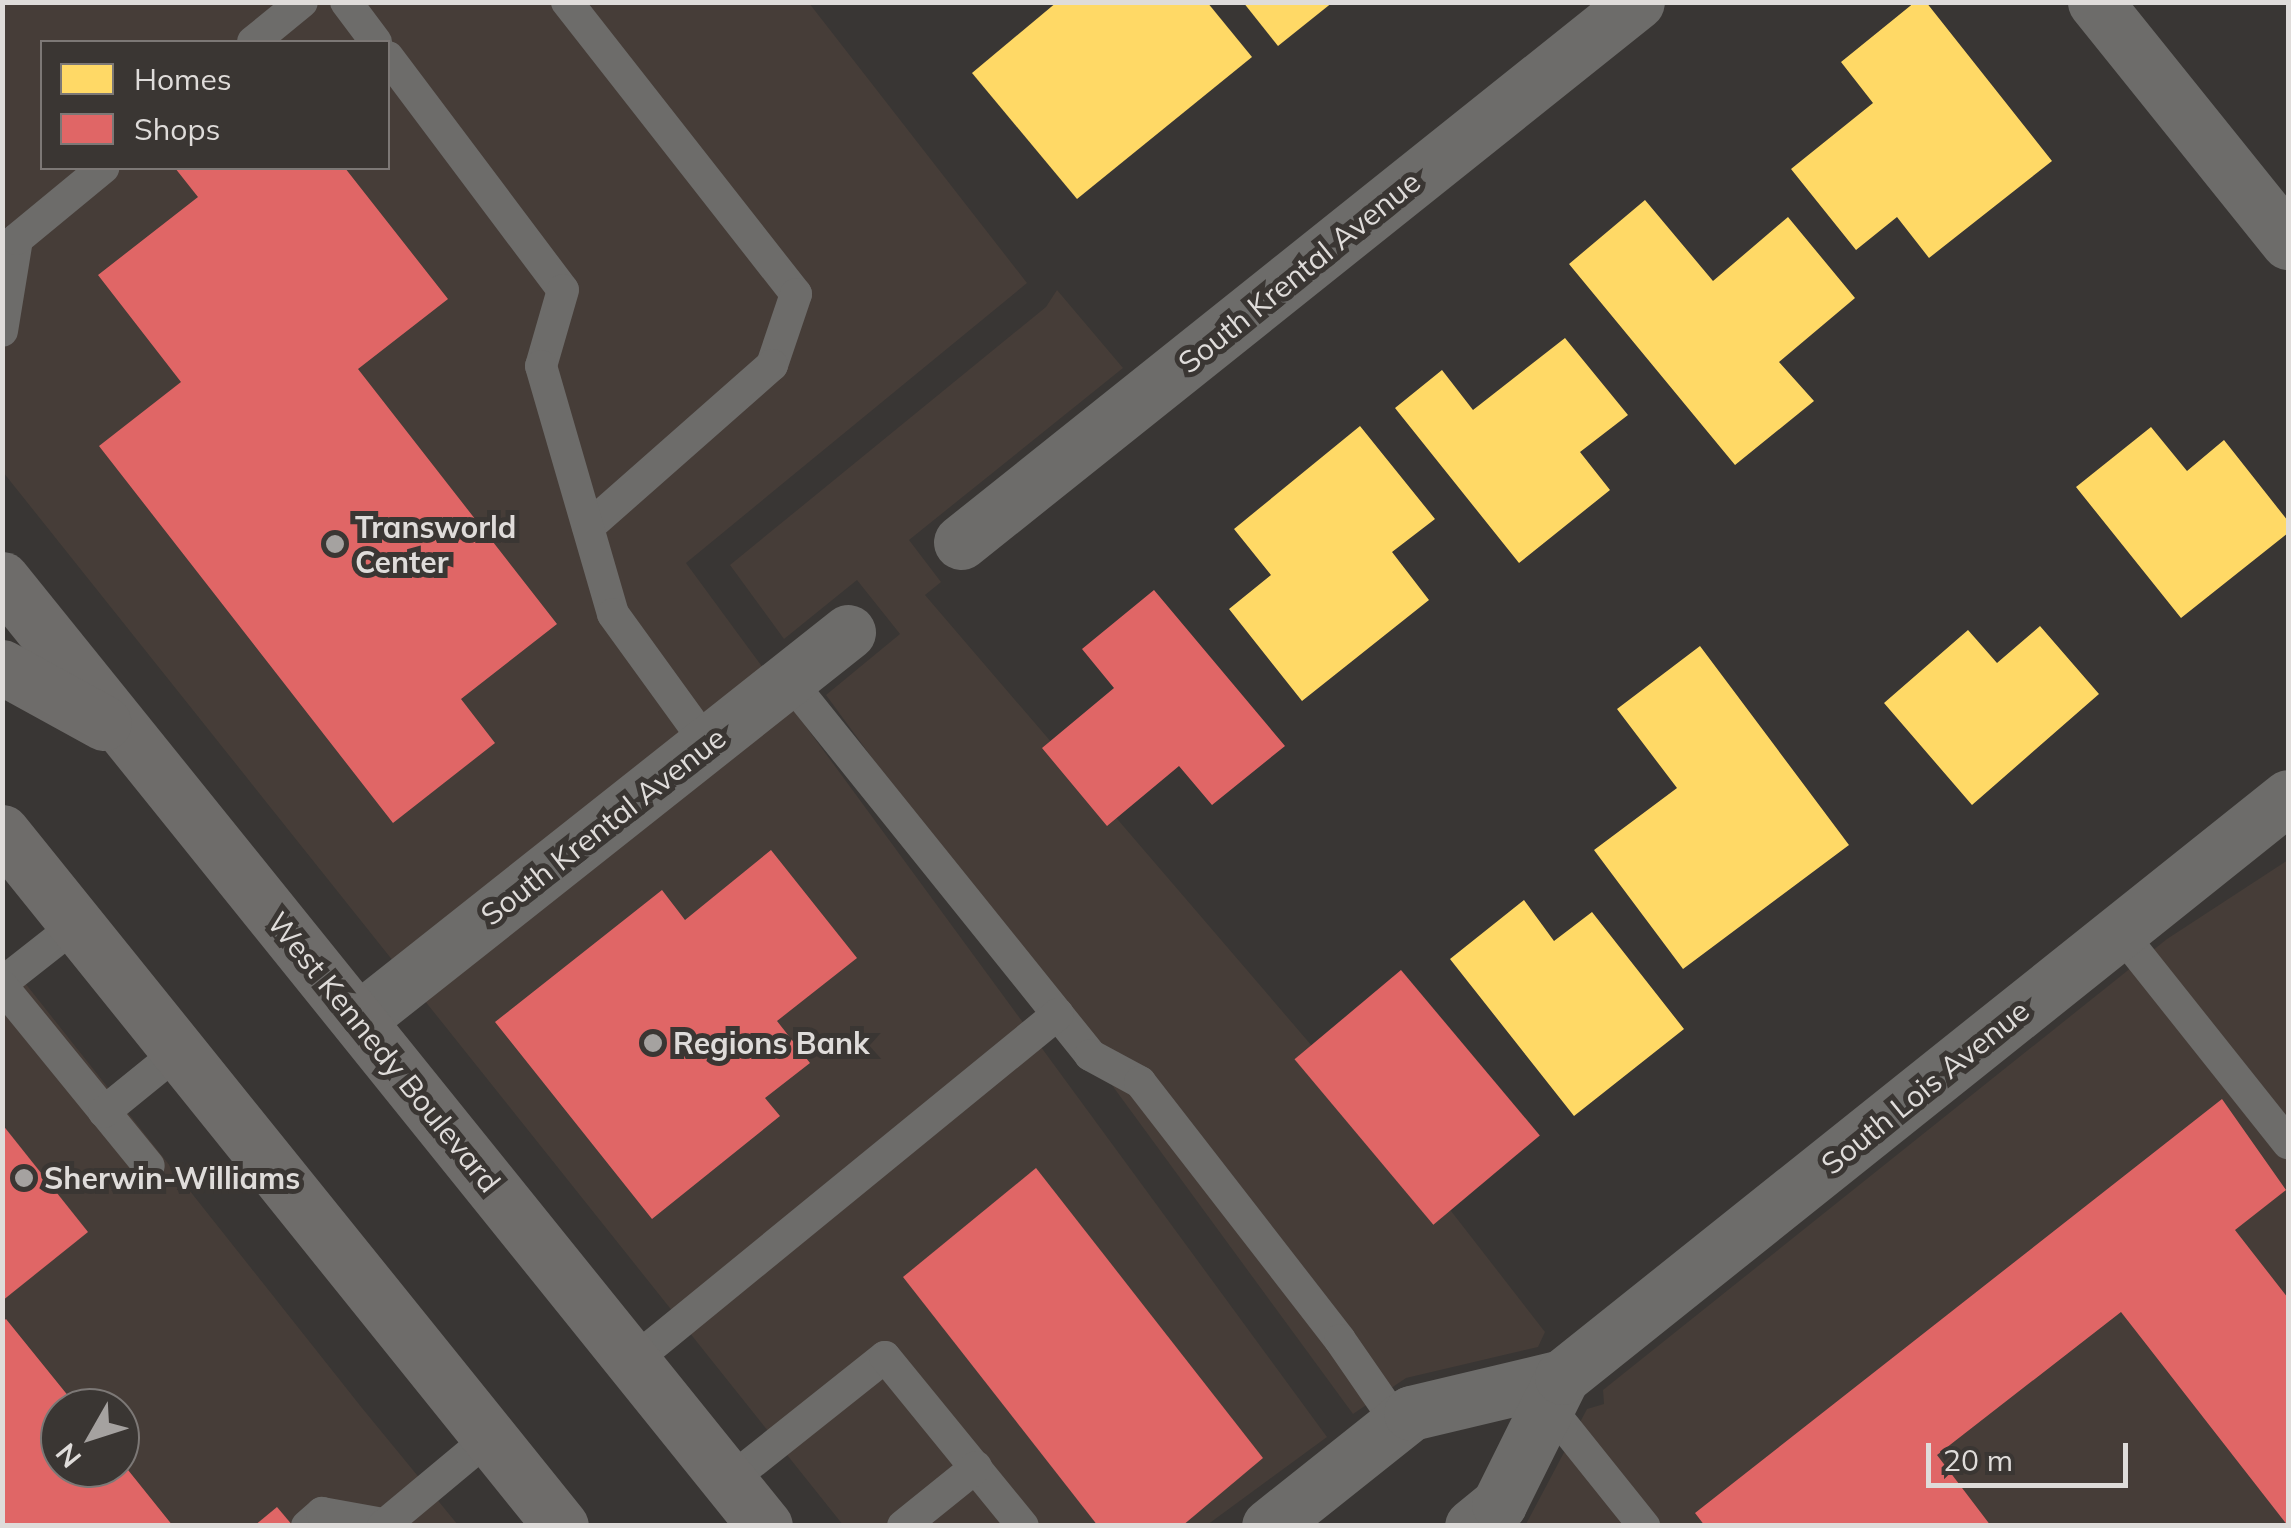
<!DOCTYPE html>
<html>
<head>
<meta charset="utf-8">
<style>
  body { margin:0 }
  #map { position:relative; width:2291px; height:1528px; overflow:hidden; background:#393634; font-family:Mulish,sans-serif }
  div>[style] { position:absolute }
  .built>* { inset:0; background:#463d38 }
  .homes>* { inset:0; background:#ffd966 }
  .shops>* { inset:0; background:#e06666; transform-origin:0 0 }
  .service>* { height:32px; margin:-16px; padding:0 16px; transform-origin:16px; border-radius:16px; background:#6d6c6a }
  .minor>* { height:55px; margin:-27.5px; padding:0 27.5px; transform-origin:27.5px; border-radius:27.5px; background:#6d6c6a }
  .tertiary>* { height:55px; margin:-27.5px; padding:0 27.5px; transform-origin:27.5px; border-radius:27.5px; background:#6d6c6a }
  .primary>* { height:55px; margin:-27.5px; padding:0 27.5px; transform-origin:27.5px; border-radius:27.5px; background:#6e6c6a }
  .dots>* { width:28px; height:28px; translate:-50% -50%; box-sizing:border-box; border:5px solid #3a3633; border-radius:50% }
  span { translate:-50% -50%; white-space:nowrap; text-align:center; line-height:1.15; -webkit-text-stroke:10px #3a3633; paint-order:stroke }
  .street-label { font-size:30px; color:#dfdcda }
  .poi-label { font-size:30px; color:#dfdcda; font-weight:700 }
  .left { translate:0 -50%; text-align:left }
  .frame { position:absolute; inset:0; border:5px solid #dfdcda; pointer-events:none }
  .legend { position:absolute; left:40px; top:40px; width:350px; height:130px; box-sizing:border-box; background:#3a3633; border:2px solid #7c7876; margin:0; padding:12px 18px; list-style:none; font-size:30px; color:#dfdcda }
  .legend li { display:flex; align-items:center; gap:20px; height:50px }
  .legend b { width:50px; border:2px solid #7c7876 }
  .north { position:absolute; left:40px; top:1388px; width:100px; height:100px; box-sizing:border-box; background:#3a3633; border:2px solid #7c7876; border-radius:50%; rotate:231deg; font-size:28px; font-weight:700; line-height:40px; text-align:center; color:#dfdcda }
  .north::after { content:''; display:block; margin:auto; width:35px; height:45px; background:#a5a2a0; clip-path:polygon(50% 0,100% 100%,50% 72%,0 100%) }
  .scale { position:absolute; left:1926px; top:1443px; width:202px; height:45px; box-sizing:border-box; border:5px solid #dfdcda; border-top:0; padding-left:12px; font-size:30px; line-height:35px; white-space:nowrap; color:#dfdcda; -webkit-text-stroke:8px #3a3633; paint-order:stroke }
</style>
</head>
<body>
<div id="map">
  <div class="built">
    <i style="clip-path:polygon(evenodd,3px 3px,809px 3px,1027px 283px,686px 563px,1327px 1437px,1207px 1525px,843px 1525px,3px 472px,3px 3px,42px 42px,388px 42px,388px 168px,42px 168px,42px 42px)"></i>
    <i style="clip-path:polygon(1057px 290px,1123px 368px,909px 540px,941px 582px,925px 595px,1427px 1180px,1545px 1332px,1538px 1347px,1406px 1378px,1353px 1414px,826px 695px,900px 634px,857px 580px,784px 639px,730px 565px,1046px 307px)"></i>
    <i style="clip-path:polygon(2288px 860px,2288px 1525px,1525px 1526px,1587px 1409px,1604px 1404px,1603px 1390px,2167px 939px)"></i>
    <i style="clip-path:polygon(evenodd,2px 954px,362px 1408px,458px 1525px,3px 1525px,2px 954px,60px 1408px,120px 1408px,120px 1468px,60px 1468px,60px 1408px)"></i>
  </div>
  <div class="homes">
    <i style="clip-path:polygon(1057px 2px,1207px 2px,1252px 57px,1077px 199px,972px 73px)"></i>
    <i style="clip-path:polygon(1243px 2px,1333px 2px,1278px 46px)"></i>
    <i style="clip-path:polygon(1915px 2px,1926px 2px,2052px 161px,1929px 258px,1897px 217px,1856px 250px,1791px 169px,1873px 103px,1841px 62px)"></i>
    <i style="clip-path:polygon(1645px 200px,1713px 281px,1788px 217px,1855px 298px,1779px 362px,1814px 401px,1735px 465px,1569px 264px)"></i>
    <i style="clip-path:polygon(1565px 338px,1628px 415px,1580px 452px,1610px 490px,1519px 563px,1395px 408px,1442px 370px,1473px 410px)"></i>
    <i style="clip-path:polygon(1360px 426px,1435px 519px,1392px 552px,1429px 600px,1302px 701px,1229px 609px,1271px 575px,1234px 529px)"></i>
    <i style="clip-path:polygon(2151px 427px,2187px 471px,2224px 440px,2288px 521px,2288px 533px,2181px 618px,2076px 487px)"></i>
    <i style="clip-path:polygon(2040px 626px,2099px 694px,1972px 805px,1884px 703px,1968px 630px,1997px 663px)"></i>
    <i style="clip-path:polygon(1700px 646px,1849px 845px,1683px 969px,1594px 850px,1677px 788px,1617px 709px)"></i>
    <i style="clip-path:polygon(1524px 900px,1554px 941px,1592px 912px,1684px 1029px,1574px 1116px,1450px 959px)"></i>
  </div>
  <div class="shops">
    <i style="clip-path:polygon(175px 168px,345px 168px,448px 299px,358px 369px,557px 624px,461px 699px,495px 743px,393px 823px,99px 446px,181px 382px,98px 275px,198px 197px)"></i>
    <i style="clip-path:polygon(1154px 590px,1285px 746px,1212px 805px,1179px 766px,1107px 826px,1042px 748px,1114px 688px,1082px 649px)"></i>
    <i style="clip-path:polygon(771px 850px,857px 958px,777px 1021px,810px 1063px,765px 1098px,780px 1116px,652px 1219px,495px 1022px,662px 890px,685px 920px)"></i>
    <i style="left:1401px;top:970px;width:216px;height:139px;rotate:50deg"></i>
    <i style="clip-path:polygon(2222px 1099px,2286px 1190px,2235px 1230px,2288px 1298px,2288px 1526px,2121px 1312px,1937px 1455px,1991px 1526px,1705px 1526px,1695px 1513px)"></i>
    <i style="clip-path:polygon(2px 1124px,88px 1232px,2px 1301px)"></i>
    <i style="clip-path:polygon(1036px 1168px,1263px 1458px,1182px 1526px,1098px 1526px,903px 1277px)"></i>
    <i style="clip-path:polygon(6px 1319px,78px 1408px,60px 1408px,60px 1468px,120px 1468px,120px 1460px,173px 1526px,2px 1526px,2px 1322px)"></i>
    <i style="clip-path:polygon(277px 1507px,293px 1526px,254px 1526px)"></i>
  </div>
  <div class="service">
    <i style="left:346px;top:2px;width:50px;rotate:53.1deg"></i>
    <i style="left:567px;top:2px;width:371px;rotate:51.9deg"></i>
    <i style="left:796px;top:294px;width:75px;rotate:108.7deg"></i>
    <i style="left:772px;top:365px;width:245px;rotate:138.6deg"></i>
    <i style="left:253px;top:42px;width:63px;rotate:-39.2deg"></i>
    <i style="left:388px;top:57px;width:291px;rotate:53.1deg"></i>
    <i style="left:563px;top:290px;width:79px;rotate:106.1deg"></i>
    <i style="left:541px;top:366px;width:258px;rotate:73.8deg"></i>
    <i style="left:613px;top:614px;width:160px;rotate:54.1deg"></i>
    <i style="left:2px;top:331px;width:93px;rotate:-80.7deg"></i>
    <i style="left:17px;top:239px;width:112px;rotate:-39.5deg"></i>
    <i style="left:789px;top:680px;width:481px;rotate:51.2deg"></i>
    <i style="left:1090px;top:1055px;width:57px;rotate:28.4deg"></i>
    <i style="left:1140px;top:1082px;width:326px;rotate:52.2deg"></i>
    <i style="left:1340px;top:1340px;width:102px;rotate:55.4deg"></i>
    <i style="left:2120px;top:932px;width:270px;rotate:51.5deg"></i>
    <i style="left:2px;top:983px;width:95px;rotate:-38.2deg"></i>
    <i style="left:2px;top:986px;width:232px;rotate:50.8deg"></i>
    <i style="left:104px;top:1112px;width:97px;rotate:-39.1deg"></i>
    <i style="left:632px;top:1362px;width:550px;rotate:-39.25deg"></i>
    <i style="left:1548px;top:1406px;width:154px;rotate:51.3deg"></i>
    <i style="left:729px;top:1481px;width:199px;rotate:-38.5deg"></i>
    <i style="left:885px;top:1357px;width:218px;rotate:50.8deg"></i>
    <i style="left:307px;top:1526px;width:20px;rotate:-41deg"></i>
    <i style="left:322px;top:1513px;width:62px;rotate:10.2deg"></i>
    <i style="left:383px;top:1526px;width:139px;rotate:-39.8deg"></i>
    <i style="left:903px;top:1526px;width:94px;rotate:-38.9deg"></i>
  </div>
  <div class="minor">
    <i style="left:2095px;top:2px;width:308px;rotate:51.2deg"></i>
    <i style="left:961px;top:542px;width:865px;rotate:-38.62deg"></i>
    <i style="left:358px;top:1020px;width:625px;rotate:-38.37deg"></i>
  </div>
  <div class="tertiary">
    <i style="left:1269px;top:1526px;width:181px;rotate:-38.5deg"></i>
    <i style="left:1411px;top:1413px;width:155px;rotate:-13.4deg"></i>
    <i style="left:1472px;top:1526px;width:35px;rotate:-39deg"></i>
    <i style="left:1499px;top:1504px;width:142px;rotate:-63.6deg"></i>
    <i style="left:1562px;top:1377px;width:929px;rotate:-38.62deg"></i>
  </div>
  <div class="primary">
    <i style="left:2px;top:579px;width:1216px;rotate:51.14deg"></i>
    <i style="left:2px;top:667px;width:116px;rotate:28.8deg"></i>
    <i style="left:2px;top:832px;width:891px;rotate:51.15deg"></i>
  </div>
  <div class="dots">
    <i style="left:335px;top:544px;background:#a5a2a0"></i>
    <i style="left:653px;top:1043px;background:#a5a2a0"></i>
    <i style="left:24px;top:1178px;background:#a5a2a0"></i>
  </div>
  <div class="street-label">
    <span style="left:1299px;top:272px;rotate:-39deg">South Krental Avenue</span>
    <span style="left:603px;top:826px;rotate:-38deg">South Krental Avenue</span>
    <span style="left:384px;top:1052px;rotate:51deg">West Kennedy Boulevard</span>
    <span style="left:1925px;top:1087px;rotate:-39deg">South Lois Avenue</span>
  </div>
  <div class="poi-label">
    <span class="left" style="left:355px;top:544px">Transworld<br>Center</span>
    <span class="left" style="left:673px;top:1043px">Regions Bank</span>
    <span class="left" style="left:44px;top:1178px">Sherwin-Williams</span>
  </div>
  <div class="frame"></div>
  <ul class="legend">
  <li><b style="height:28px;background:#ffd966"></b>Homes</li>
  <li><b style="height:28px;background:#e06666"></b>Shops</li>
  </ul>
  <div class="north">N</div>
  <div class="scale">20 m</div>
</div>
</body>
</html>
